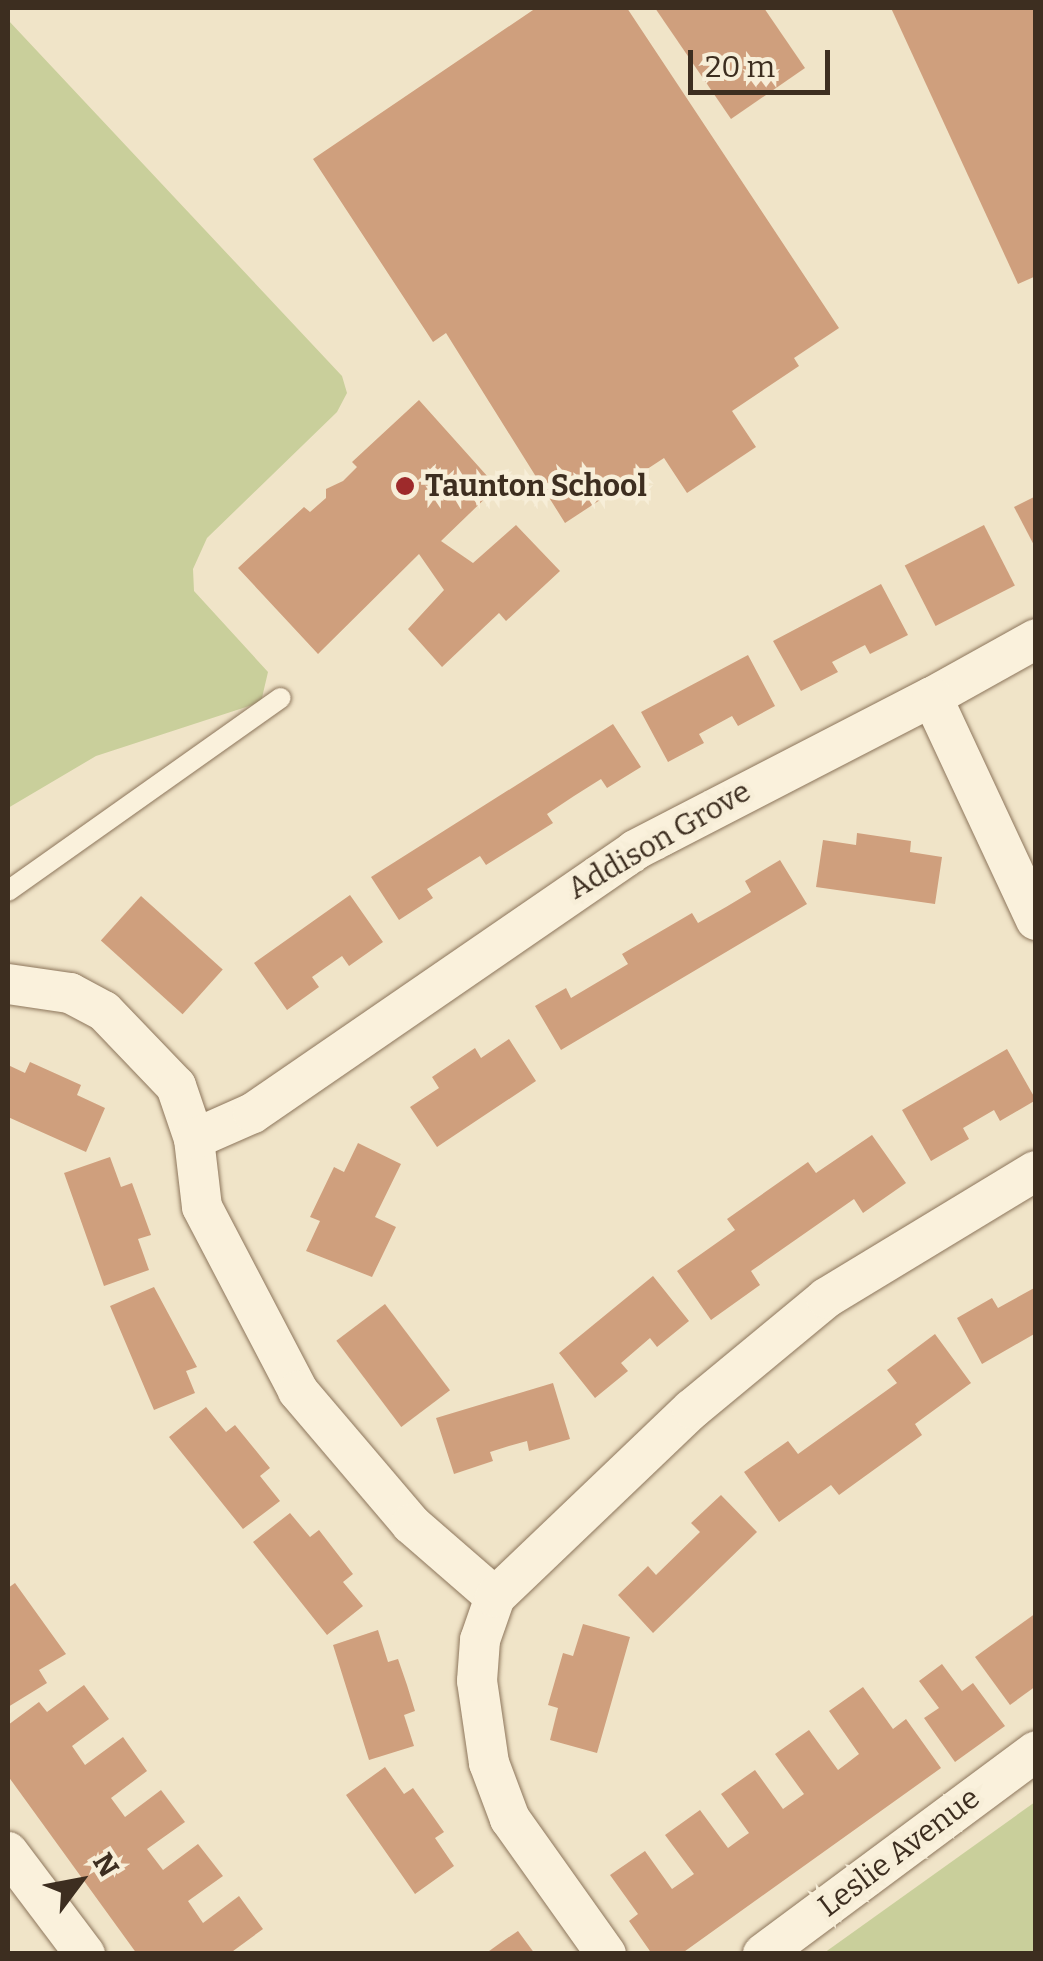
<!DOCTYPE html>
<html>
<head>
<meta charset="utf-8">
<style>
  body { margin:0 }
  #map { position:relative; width:1043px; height:1961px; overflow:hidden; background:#f0e4c8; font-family:Bitter,serif }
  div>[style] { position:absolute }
  .green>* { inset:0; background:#c9cf9b }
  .building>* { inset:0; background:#cf9f7d; transform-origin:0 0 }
  .roads { filter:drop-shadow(0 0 2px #8d765c) drop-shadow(0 0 2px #8d765c) }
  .service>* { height:20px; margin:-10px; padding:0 10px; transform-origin:10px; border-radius:10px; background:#faf1dc }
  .minor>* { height:40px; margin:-20px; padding:0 20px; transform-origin:20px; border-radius:20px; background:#faf1dc }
  .dots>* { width:28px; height:28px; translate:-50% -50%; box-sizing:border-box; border:5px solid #f7eed8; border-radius:50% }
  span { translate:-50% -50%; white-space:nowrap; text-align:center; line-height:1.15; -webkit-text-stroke:9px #f7eed8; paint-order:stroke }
  .poi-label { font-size:30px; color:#3d2e20; font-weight:700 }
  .left { translate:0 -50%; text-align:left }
  .street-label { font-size:30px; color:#3d2e20 }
  .frame { position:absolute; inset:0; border:10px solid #3d2e20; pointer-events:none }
  .north { position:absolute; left:30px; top:1831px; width:100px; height:100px; -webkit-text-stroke:8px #f7eed8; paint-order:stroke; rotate:58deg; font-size:28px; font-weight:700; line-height:40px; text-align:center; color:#3d2e20 }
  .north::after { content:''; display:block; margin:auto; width:35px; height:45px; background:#3d2e20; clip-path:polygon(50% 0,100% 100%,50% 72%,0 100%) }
  .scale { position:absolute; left:688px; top:50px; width:142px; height:45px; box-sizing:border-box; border:5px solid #3d2e20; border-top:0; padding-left:12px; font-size:30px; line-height:35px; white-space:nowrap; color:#3d2e20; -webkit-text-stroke:8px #f7eed8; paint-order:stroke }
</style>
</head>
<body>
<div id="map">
  <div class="green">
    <i style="clip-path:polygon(8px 20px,342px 376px,347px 393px,337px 412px,207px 538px,193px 569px,194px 591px,268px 672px,261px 702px,96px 756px,8px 808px)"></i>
    <i style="clip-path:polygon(1035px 1802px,1035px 1953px,824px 1953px)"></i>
  </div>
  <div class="building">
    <i style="clip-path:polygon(536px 8px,627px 8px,839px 328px,794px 358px,799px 366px,732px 411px,756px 447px,687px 493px,664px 458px,565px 523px,446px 333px,433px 342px,313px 159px)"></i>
    <i style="clip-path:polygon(655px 8px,764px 8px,805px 68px,731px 119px)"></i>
    <i style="clip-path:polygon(891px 8px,1036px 8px,1036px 276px,1018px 284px)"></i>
    <i style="clip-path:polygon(419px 400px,497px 487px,441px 541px,473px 563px,516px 525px,560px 571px,506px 621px,499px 613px,442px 667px,408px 629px,444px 590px,419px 554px,318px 654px,238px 568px,304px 507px,310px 512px,326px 498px,326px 489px,343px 481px,357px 467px,352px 462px)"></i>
    <i style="clip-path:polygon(1036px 496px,1036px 549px,1014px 507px)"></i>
    <i style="left:984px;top:525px;width:68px;height:89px;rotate:63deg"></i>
    <i style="clip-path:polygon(881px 584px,908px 635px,870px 654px,865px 645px,832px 662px,838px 672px,801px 691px,773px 641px)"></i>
    <i style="clip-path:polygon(748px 655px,775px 706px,738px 726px,732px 716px,699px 734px,704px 743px,668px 762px,641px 712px)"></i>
    <i style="clip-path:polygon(613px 724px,641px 767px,607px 788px,601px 779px,574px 796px,547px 814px,553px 823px,486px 865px,480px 856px,427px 889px,433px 898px,399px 920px,371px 877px)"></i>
    <i style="clip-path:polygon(857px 833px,911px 841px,910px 852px,942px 857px,935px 904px,816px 887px,823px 840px,856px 845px)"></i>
    <i style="clip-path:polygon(780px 860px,807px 904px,561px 1050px,535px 1006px,566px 988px,571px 998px,603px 979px,628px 964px,622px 954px,692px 913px,698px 923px,726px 907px,751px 892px,745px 881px)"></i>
    <i style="clip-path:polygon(350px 895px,383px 942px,349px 966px,342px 956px,312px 977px,319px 987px,287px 1010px,254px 963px)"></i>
    <i style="left:141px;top:896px;width:110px;height:60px;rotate:42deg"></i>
    <i style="clip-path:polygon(509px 1039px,536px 1081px,437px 1147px,410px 1107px,439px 1088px,432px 1077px,475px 1048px,481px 1058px)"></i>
    <i style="clip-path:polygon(1007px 1049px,1036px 1100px,1000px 1121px,994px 1110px,963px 1128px,969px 1139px,931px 1161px,902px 1110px)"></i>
    <i style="clip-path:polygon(30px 1062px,81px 1085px,77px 1095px,105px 1108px,86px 1152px,8px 1117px,8px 1065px,25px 1073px)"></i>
    <i style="clip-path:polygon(872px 1135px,906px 1183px,863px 1213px,854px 1199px,751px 1271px,760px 1285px,711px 1320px,677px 1271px,735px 1230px,727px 1219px,808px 1162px,816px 1173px)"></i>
    <i style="clip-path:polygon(358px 1143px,401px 1164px,375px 1217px,396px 1227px,372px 1277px,306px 1251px,320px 1221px,310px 1217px,334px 1167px,344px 1172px)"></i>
    <i style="clip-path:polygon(110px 1157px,121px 1187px,132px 1183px,151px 1235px,138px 1239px,149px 1270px,104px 1286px,64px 1173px)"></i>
    <i style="clip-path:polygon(653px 1276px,689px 1321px,657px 1347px,650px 1338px,621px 1363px,628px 1371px,595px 1398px,559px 1353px)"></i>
    <i style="clip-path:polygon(154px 1287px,197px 1367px,186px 1371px,195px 1393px,154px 1410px,110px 1306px)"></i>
    <i style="clip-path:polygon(1036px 1287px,1036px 1333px,982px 1364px,957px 1318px,992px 1298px,998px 1308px)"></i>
    <i style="left:385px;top:1304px;width:108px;height:61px;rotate:53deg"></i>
    <i style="clip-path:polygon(935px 1334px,971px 1383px,915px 1424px,922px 1435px,839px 1495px,831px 1485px,779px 1522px,744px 1472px,788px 1441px,798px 1454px,897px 1383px,887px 1370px)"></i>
    <i style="clip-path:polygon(553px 1383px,570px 1439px,529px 1451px,527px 1441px,509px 1446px,490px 1452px,493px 1461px,454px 1474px,436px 1418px)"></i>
    <i style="clip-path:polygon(206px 1407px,226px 1432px,235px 1425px,270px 1468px,260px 1476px,280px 1501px,243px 1529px,169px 1437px)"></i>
    <i style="clip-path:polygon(721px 1495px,757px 1532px,653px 1633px,618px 1595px,648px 1566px,656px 1575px,700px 1532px,691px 1523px)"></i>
    <i style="clip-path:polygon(290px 1513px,310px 1537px,319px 1530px,353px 1574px,343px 1582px,363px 1606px,327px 1635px,253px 1542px)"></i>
    <i style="clip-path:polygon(15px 1583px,66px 1654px,39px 1670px,47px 1683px,8px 1707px,8px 1588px)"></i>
    <i style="clip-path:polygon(1036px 1613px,1036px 1686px,1010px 1705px,975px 1657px)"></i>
    <i style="clip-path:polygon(583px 1624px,630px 1637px,597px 1753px,550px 1740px,558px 1708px,548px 1705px,563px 1653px,573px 1656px)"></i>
    <i style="clip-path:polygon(378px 1630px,388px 1662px,398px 1659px,407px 1685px,415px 1711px,404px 1715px,414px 1746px,369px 1760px,333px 1645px)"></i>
    <i style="clip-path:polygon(942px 1664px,962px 1691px,973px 1683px,1005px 1726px,955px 1762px,924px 1718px,939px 1708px,919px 1681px)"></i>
    <i style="clip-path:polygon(84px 1685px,109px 1719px,72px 1746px,85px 1765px,123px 1737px,147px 1771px,111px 1798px,125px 1817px,161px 1790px,185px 1822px,147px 1849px,163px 1870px,198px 1844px,223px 1876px,188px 1901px,203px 1923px,239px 1896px,263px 1929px,229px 1954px,137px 1954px,8px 1776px,8px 1725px,39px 1702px,47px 1712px)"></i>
    <i style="clip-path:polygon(863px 1687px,893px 1729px,906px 1719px,941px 1768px,681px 1954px,652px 1954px,629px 1921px,638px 1914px,610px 1875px,645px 1851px,672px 1889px,694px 1874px,665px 1835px,700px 1810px,728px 1848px,739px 1840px,749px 1833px,721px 1794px,755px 1770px,783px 1809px,804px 1794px,775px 1754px,809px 1730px,838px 1770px,850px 1761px,859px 1754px,829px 1711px)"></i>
    <i style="clip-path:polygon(385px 1767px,404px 1794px,413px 1788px,444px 1832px,435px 1838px,454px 1866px,415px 1894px,346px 1795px)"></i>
    <i style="clip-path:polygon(518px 1931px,535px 1954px,485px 1954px,503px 1941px)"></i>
  </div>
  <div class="roads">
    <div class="service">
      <i style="left:8px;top:891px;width:334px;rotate:-35.3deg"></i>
    </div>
    <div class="minor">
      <i style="left:932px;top:697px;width:119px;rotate:-29.1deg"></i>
      <i style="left:8px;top:984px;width:63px;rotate:8.3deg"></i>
      <i style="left:70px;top:993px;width:38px;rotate:28deg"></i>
      <i style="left:104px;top:1011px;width:104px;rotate:46.2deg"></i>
      <i style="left:176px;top:1086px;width:56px;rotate:71.2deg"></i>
      <i style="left:194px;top:1139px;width:68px;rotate:83.3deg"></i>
      <i style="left:202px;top:1207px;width:208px;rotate:62.4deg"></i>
      <i style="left:298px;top:1391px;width:175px;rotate:49.6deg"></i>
      <i style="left:411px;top:1524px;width:111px;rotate:41deg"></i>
      <i style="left:194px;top:1139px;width:64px;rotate:-23.8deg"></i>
      <i style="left:253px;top:1113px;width:464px;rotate:-34.5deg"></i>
      <i style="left:635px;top:850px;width:334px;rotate:-27.3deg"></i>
      <i style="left:932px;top:697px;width:246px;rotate:65deg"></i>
      <i style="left:8px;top:1852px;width:128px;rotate:53deg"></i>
      <i style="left:606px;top:1954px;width:166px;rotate:-125.4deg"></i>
      <i style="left:510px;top:1819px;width:60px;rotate:-110.6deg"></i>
      <i style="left:489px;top:1763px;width:83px;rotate:-98.3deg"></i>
      <i style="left:477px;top:1681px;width:41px;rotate:-85.8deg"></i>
      <i style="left:480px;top:1640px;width:46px;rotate:-70.8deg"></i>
      <i style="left:495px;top:1597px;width:272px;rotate:-43.7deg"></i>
      <i style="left:692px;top:1409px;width:174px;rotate:-39.6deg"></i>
      <i style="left:826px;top:1298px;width:245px;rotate:-31.2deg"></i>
      <i style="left:763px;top:1954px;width:340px;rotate:-36.6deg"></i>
    </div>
  </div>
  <div class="dots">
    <i style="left:405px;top:486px;background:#9e2a2b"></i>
  </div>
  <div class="poi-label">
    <span class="left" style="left:425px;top:486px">Taunton School</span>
  </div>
  <div class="street-label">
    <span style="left:659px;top:840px;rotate:-30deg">Addison Grove</span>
    <span style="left:899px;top:1852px;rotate:-37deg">Leslie Avenue</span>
  </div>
  <div class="frame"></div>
  <div class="north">N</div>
  <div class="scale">20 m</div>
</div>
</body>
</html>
